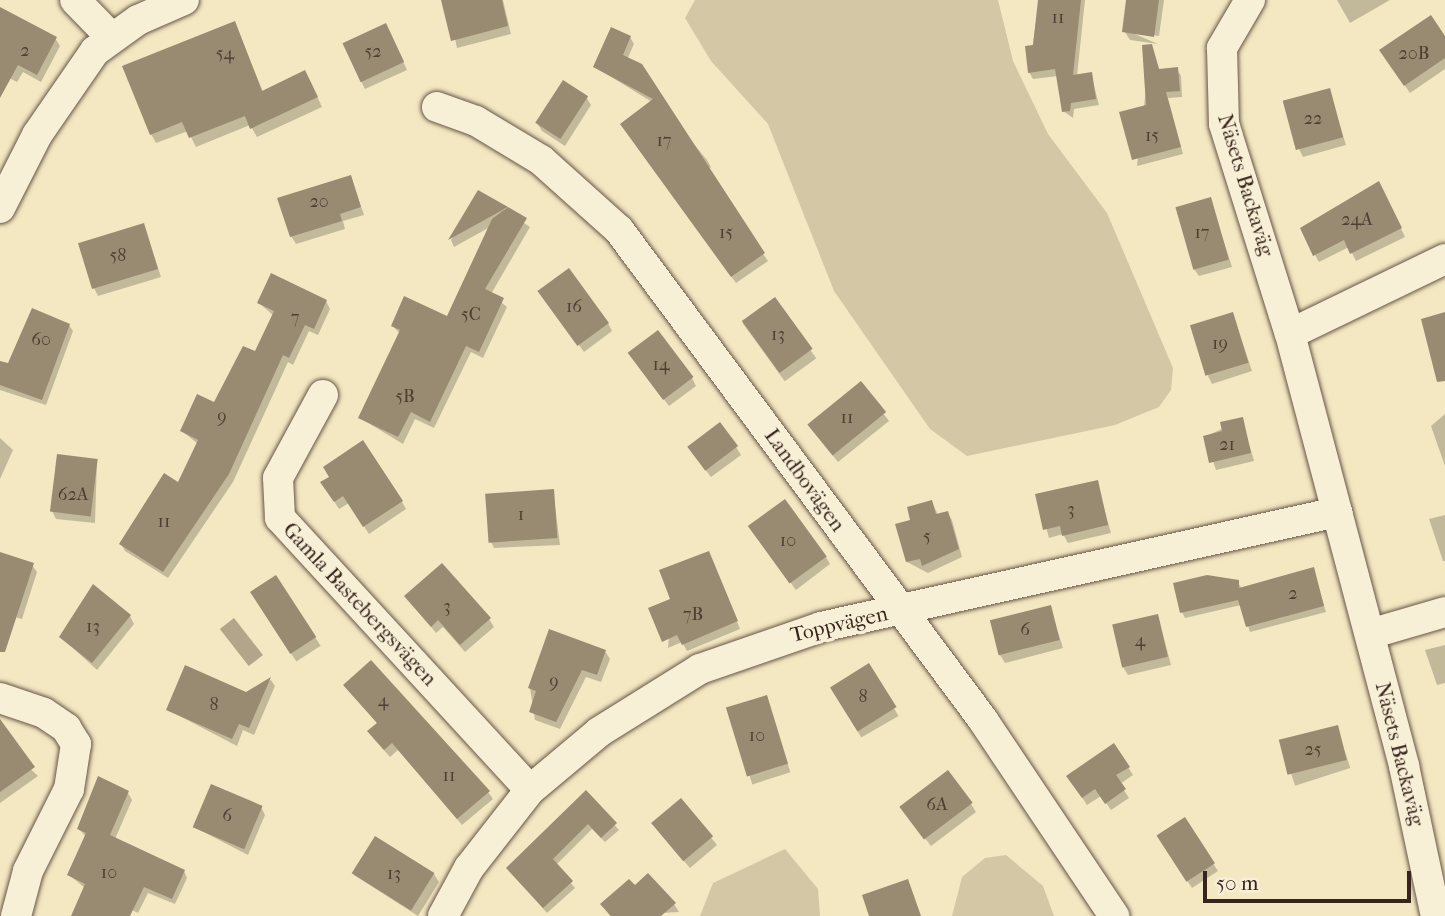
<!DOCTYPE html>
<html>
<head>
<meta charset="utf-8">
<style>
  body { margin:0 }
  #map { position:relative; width:1445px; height:916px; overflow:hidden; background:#f3e8c2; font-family:"IM FELL French Canon",serif }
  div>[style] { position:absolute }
  .green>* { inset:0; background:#d3c7a6 }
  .water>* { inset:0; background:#b3a58a; transform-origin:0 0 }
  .shadow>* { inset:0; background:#0003; transform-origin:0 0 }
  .building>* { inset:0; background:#998a72; transform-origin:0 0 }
  .roads { filter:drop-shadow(0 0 2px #675546) drop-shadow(0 0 2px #675546) }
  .street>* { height:30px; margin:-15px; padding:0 15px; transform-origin:15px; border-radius:15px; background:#f7f0d7 }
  span { translate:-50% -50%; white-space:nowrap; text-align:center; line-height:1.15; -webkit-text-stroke:7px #f7f0d7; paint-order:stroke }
  .number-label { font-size:18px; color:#503e32 }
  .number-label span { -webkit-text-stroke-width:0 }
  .street-label { font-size:21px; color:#38241c }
  .scale { position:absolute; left:1203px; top:871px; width:208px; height:32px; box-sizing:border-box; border:4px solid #38241c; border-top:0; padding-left:9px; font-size:21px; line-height:24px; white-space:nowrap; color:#38241c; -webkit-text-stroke:5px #f7f0d7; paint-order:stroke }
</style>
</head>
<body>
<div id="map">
  <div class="green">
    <i style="clip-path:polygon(695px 0,998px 0,1013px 61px,1048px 134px,1107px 213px,1173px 368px,1171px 390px,1159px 407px,1115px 425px,967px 456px,930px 429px,834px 291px,768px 124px,711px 61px,685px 18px)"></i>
    <i style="clip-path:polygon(785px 849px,818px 889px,820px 916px,700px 916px,713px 883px)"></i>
    <i style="clip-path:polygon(1006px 855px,1043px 886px,1054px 916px,952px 916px,962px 877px,985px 858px)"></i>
  </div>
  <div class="water">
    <i style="left:234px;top:618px;width:47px;height:18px;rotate:52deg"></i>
  </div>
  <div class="shadow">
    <i style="clip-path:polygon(447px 0,503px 0,511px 34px,457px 48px)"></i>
    <i style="clip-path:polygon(1039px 0,1085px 0,1077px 76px,1091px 74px,1099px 105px,1074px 109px,1073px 118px,1063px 111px,1058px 76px,1033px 79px,1029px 72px)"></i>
    <i style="clip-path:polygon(1129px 0,1164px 0,1159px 36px,1128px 31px,1158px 44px,1130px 40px,1125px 32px)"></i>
    <i style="clip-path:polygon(1337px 0,1390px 0,1350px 23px)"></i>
    <i style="clip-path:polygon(0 21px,55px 38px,60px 46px,41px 82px,23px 72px,17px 82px,0 73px)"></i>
    <i style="clip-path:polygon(235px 23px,263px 92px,310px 81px,322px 107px,257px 137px,250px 125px,196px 147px,188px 131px,156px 143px,151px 134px)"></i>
    <i style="clip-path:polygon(390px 33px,407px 70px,365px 89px,361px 81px)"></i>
    <i style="clip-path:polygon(630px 37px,634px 44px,626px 62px,707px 160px,711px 167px,706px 171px,768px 261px,736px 283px,626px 131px,652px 102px,595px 67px)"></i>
    <i style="clip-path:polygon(1445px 45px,1445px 69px,1410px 93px,1386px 58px)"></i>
    <i style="clip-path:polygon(1151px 46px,1160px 71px,1177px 69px,1181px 76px,1182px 97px,1168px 98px,1183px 154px,1137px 166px)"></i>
    <i style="clip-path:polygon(1329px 90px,1346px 145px,1303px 157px,1299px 149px)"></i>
    <i style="clip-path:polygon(586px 97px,591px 105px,565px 146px,542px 131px,537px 123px)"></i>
    <i style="clip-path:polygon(351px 177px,364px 215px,343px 221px,345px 229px,296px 244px,291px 236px)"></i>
    <i style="clip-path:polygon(1383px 191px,1405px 237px,1356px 261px,1349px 247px,1319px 262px,1315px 255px)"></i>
    <i style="clip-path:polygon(479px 192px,530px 227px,491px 294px,507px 307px,483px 358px,471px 352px,434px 428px,415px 419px,403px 444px,360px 418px,400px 334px,392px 325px,448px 318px,490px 227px,454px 247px,451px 240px)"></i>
    <i style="clip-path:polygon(1210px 199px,1232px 267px,1199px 276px,1194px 269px)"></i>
    <i style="clip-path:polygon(144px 226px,161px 277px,98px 296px,94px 288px)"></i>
    <i style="clip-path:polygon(545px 299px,608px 323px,612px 331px,584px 352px)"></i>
    <i style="left:774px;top:300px;width:72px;height:39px;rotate:54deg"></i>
    <i style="clip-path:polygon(326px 301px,330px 309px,318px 335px,309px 331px,293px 365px,288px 362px,233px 482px,168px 578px,125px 551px,121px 544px,178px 484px,198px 444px,182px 431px,215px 405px,256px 353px,274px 316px,259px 303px)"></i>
    <i style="clip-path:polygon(1233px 314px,1252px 371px,1212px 384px,1208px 376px)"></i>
    <i style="clip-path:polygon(69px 325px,73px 331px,46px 405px,0 390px,0 362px,9px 366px)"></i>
    <i style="clip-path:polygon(635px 361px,692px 378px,696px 386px,669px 406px)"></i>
    <i style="clip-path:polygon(861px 384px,889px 421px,838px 462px,814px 432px)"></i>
    <i style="clip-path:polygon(1445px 414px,1445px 466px,1431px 426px)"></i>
    <i style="clip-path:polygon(1242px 419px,1254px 461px,1216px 470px,1205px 437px)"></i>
    <i style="clip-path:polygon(0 438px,13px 450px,0 479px)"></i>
    <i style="clip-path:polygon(736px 447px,741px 455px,711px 477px,694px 455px)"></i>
    <i style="clip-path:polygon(97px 460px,95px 523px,56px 519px,52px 511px)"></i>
    <i style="clip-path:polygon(331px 477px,402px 502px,406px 509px,369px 534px,349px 503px,339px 509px,327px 490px)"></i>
    <i style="clip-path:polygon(1097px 482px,1111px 533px,1068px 543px,1063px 534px,1049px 538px,1037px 495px)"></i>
    <i style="clip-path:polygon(553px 490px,560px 545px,494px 548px,490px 540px)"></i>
    <i style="clip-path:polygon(932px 502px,938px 515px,948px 513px,952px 520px,962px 557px,928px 573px,907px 562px,912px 521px)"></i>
    <i style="clip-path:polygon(1445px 515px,1445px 561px,1443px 561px,1429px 519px)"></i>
    <i style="clip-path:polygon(755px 535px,826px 557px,830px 564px,796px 590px)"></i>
    <i style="clip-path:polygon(0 554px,32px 565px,37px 572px,22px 619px,0 613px)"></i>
    <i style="clip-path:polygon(712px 560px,740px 629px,687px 651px,682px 642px,668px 648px,672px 600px)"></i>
    <i style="clip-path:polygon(1313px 569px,1326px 612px,1250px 632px,1241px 605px,1185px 618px,1182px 612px,1237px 581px,1242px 589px)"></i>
    <i style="left:276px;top:577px;width:82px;height:29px;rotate:57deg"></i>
    <i style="clip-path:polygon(406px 596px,489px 619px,494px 627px,465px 652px,443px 627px,436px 633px)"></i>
    <i style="clip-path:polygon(1050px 607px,1063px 648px,1005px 663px,1000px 655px)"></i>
    <i style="clip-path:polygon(130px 616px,134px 624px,97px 670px,61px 637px)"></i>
    <i style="clip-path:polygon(1158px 616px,1171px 665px,1128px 675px,1123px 667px)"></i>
    <i style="clip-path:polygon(1445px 645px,1445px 683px,1437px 685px,1425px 650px)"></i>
    <i style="clip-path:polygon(605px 651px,610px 659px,601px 682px,586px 677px,560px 729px,535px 720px,530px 688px)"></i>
    <i style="left:869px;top:665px;width:59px;height:43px;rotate:60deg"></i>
    <i style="clip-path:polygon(271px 680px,275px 686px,254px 735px,243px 730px,237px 746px,168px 710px,247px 694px)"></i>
    <i style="clip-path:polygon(345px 685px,488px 792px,493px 799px,462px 825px,398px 750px,390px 757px,374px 739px,369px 732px,378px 724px)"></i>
    <i style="left:766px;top:697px;width:79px;height:40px;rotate:72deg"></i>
    <i style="left:1337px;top:727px;width:43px;height:58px;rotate:72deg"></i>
    <i style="clip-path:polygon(0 741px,38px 776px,0 803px)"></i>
    <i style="clip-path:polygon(1128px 767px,1133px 775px,1120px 784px,1129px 798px,1111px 810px,1101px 796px,1087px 805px,1073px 784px)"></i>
    <i style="clip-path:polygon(128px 793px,132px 800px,115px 839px,184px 871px,187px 878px,175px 904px,148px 893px,138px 913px,124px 906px,119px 916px,72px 916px,85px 888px,69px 875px,86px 837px,79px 829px)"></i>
    <i style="clip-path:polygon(586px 793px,619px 830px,605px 842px,592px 829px,556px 865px,575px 888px,547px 913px,512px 874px)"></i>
    <i style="clip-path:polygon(681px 801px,717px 845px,690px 868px,659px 832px)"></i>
    <i style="clip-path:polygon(971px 804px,976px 812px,931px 846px,907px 815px)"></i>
    <i style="clip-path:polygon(261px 807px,265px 815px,248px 855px,194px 827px)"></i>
    <i style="clip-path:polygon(1184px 819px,1218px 871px,1192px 888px,1163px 844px)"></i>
    <i style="clip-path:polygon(434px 874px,439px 882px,418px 916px,354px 875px)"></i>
    <i style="clip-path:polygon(634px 887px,674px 904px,679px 912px,610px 916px,602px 905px)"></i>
  </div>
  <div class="building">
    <i style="clip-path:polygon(441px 0,502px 0,508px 26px,451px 41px)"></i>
    <i style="clip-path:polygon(1038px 0,1081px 0,1073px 75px,1092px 72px,1096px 99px,1071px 103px,1070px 111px,1062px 112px,1055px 69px,1028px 73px,1025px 46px,1033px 45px)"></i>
    <i style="clip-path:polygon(1126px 0,1159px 0,1154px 37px,1122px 32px)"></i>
    <i style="clip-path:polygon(0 7px,57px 37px,37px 75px,18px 65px,0 98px)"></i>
    <i style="clip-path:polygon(1431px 15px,1445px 36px,1445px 58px,1404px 86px,1379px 50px)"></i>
    <i style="clip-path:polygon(235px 21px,262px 91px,305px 70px,318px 97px,250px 129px,245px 116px,189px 138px,182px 122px,150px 135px,122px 66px)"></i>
    <i style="left:386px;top:23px;width:43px;height:48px;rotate:65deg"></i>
    <i style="clip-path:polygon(611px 27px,631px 36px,623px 55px,642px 64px,765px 253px,731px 277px,620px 124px,653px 99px,593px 67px)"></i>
    <i style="clip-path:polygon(1152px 44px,1159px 69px,1178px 67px,1180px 91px,1166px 92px,1181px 147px,1132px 160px,1119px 112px,1146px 105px,1142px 45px)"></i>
    <i style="left:563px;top:80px;width:30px;height:51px;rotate:33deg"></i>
    <i style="left:1330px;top:88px;width:51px;height:49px;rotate:75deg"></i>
    <i style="clip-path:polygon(351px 175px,361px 207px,340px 214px,342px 221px,290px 237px,277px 198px)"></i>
    <i style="clip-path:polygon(1379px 181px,1402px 228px,1350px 254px,1344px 240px,1313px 256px,1300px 228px)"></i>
    <i style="clip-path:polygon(478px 190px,508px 207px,448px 240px)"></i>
    <i style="left:1211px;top:197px;width:65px;height:37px;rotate:74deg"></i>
    <i style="clip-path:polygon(508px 207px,527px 218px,485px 289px,504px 298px,479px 352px,466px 346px,430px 422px,411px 412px,398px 437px,358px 418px,400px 330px,391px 326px,404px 296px,447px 316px,492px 219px)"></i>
    <i style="left:144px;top:223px;width:48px;height:69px;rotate:73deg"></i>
    <i style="left:569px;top:268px;width:68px;height:39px;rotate:54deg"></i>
    <i style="clip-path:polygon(271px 273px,327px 300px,314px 329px,305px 325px,289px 358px,283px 355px,229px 474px,163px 572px,119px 544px,164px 473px,178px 482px,198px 440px,180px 431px,197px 394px,214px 402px,243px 346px,255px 351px,274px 311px,257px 303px)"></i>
    <i style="left:775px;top:297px;width:64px;height:41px;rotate:54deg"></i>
    <i style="clip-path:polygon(32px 308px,70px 324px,42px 400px,0 385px,0 361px,8px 363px)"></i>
    <i style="left:1233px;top:312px;width:53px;height:45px;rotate:73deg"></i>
    <i style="clip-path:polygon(1445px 312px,1445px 381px,1437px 382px,1421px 319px)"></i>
    <i style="left:658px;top:330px;width:59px;height:38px;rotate:53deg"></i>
    <i style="left:861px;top:381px;width:40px;height:69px;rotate:51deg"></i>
    <i style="clip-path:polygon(1243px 417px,1251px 453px,1209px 463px,1203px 436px,1222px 431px,1220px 422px)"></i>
    <i style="left:720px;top:422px;width:30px;height:41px;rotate:53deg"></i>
    <i style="clip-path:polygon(363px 440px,403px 501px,363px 527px,343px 496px,334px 502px,320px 482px,329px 477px,323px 467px)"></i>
    <i style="left:57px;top:454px;width:41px;height:58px;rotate:7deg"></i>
    <i style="clip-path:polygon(1098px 480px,1108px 525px,1062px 536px,1060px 526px,1043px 530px,1035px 494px)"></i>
    <i style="left:554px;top:489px;width:49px;height:69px;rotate:86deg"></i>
    <i style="left:785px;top:499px;width:71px;height:46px;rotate:54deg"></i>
    <i style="clip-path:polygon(932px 500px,936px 514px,948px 511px,959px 549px,922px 566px,920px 559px,906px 562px,895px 524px,910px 520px,907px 507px)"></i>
    <i style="clip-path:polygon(709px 551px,738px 621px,682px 645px,677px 635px,662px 642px,648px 608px,670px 599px,659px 570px)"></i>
    <i style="clip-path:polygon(0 552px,34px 563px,5px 652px,0 652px)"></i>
    <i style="clip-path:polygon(442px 563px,491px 618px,460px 645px,438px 620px,431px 627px,404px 596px)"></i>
    <i style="clip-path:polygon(1314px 567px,1324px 606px,1246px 627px,1238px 600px,1180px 613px,1173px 583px,1207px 575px,1239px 580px,1239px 588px)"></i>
    <i style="left:276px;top:575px;width:74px;height:31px;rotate:57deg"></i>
    <i style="clip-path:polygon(93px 584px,131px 615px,92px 663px,59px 637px)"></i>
    <i style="left:1051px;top:605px;width:36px;height:63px;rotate:76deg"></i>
    <i style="left:1158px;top:614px;width:44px;height:47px;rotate:77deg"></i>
    <i style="clip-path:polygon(549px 629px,606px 650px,597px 675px,582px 670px,556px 722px,529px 712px,536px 691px,528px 688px)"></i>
    <i style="clip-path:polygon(371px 660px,490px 791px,457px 819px,392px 743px,384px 750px,367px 731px,377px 723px,343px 685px)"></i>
    <i style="left:869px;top:663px;width:52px;height:46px;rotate:58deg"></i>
    <i style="clip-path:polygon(185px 665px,246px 692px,271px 677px,249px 728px,239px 724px,232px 739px,166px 710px)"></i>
    <i style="left:767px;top:695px;width:72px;height:43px;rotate:73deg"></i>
    <i style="clip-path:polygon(0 719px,35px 767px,0 792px)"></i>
    <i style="left:1338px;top:725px;width:36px;height:61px;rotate:76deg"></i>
    <i style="clip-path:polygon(1114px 743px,1130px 767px,1116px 775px,1126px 789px,1105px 804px,1095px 789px,1082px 798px,1066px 776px)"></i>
    <i style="left:948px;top:770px;width:41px;height:61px;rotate:53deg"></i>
    <i style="clip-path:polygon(98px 776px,129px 791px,110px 835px,185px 870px,172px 899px,144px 887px,130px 916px,71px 916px,85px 884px,67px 875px,86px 833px,77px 829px)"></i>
    <i style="left:211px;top:784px;width:56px;height:47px;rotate:23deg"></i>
    <i style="clip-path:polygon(586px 790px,617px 823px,601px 838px,588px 824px,553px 859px,573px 881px,543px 908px,506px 868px)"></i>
    <i style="left:681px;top:798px;width:50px;height:39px;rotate:50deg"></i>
    <i style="left:1185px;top:817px;width:55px;height:34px;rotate:57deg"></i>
    <i style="left:375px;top:836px;width:70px;height:44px;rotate:32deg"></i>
    <i style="clip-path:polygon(648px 873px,676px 903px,661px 916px,611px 916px,600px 904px,629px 879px,635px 885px)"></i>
    <i style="clip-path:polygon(908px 879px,921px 916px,869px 916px,862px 895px)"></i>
  </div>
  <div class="roads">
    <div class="street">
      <i style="left:75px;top:0;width:52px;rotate:45.8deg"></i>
      <i style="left:1250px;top:0;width:56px;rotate:120.3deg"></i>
      <i style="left:1222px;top:48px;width:76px;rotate:88.5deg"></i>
      <i style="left:1224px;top:124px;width:220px;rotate:72.6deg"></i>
      <i style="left:1290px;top:334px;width:447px;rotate:75.2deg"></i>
      <i style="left:1404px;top:766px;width:153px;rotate:78deg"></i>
      <i style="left:437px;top:107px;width:41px;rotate:19.7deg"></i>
      <i style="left:476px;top:121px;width:76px;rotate:31deg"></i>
      <i style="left:541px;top:160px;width:105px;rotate:41.9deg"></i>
      <i style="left:619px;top:230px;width:610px;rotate:53.39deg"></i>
      <i style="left:983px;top:720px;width:236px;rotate:56.2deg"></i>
      <i style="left:0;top:208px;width:82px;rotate:-63.1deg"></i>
      <i style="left:37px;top:135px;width:102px;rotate:-55.4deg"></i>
      <i style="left:95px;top:51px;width:53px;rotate:-35.8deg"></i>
      <i style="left:138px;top:20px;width:50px;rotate:-23.5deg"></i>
      <i style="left:1290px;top:334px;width:172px;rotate:-25.8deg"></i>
      <i style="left:323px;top:395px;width:94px;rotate:118.5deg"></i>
      <i style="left:278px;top:478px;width:40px;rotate:87.1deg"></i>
      <i style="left:280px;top:518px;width:369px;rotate:47.4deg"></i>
      <i style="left:1370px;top:634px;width:78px;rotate:-16.3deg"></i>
      <i style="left:0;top:698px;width:46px;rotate:18.8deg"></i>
      <i style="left:44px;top:713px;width:27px;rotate:34deg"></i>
      <i style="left:66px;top:728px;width:19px;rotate:58deg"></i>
      <i style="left:76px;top:744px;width:46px;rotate:98.8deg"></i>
      <i style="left:69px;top:789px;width:92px;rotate:116.6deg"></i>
      <i style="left:28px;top:871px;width:47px;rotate:104.9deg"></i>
      <i style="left:443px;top:916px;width:55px;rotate:-61.6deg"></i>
      <i style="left:469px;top:868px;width:99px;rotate:-52deg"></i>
      <i style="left:530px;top:790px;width:90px;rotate:-40deg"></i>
      <i style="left:599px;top:732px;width:119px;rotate:-32deg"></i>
      <i style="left:700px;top:669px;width:128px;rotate:-19.1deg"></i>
      <i style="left:821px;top:627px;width:529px;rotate:-12.56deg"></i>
    </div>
  </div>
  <div class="number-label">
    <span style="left:1058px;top:18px">11</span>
    <span style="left:25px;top:51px">2</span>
    <span style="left:373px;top:52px">52</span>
    <span style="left:225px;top:54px">54</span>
    <span style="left:1414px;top:54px">20B</span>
    <span style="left:1313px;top:119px">22</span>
    <span style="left:1152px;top:136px">15</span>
    <span style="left:664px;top:141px">17</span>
    <span style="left:319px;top:202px">20</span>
    <span style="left:1357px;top:220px">24A</span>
    <span style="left:726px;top:233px">15</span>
    <span style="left:1202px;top:233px">17</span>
    <span style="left:118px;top:256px">58</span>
    <span style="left:574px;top:307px">16</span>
    <span style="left:471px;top:315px">5C</span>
    <span style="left:295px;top:318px">7</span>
    <span style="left:778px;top:335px">13</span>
    <span style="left:41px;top:340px">60</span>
    <span style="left:1220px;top:344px">19</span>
    <span style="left:661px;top:365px">14</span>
    <span style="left:405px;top:397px">5B</span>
    <span style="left:222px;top:417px">9</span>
    <span style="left:847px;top:418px">11</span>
    <span style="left:1227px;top:445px">21</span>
    <span style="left:73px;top:495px">62A</span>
    <span style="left:1071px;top:510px">3</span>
    <span style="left:521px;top:515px">1</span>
    <span style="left:164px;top:522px">11</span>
    <span style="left:927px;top:537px">5</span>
    <span style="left:788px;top:541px">10</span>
    <span style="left:1293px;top:594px">2</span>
    <span style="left:447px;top:607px">3</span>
    <span style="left:693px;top:615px">7B</span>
    <span style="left:93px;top:627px">13</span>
    <span style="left:1025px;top:630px">6</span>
    <span style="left:1140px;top:641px">4</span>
    <span style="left:554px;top:682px">9</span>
    <span style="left:863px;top:697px">8</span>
    <span style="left:383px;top:701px">4</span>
    <span style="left:214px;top:705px">8</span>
    <span style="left:757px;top:736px">10</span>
    <span style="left:1313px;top:750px">25</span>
    <span style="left:449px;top:776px">11</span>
    <span style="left:937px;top:805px">6A</span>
    <span style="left:227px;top:816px">6</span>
    <span style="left:109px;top:873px">10</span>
    <span style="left:394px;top:874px">13</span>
  </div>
  <div class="street-label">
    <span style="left:1246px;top:185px;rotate:73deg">Näsets Backaväg</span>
    <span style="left:805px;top:480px;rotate:54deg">Landbovägen</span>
    <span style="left:360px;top:604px;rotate:47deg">Gamla Bastebergsvägen</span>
    <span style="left:839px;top:624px;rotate:-13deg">Toppvägen</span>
    <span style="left:1400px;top:754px;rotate:76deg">Näsets Backaväg</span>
  </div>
  <div class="scale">50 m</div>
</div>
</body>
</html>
